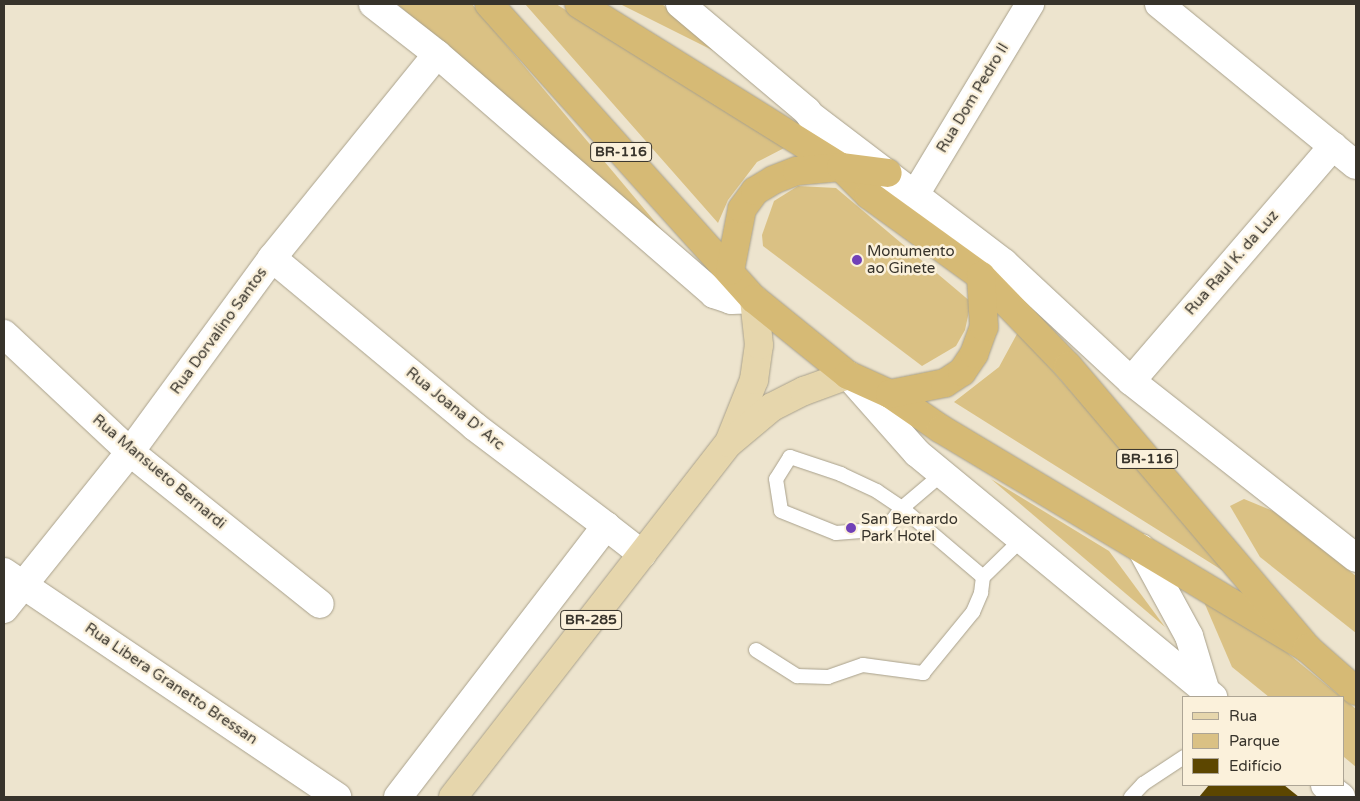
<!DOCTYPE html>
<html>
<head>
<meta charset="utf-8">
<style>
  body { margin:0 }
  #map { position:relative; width:1360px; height:801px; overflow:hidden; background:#ede4ce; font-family:"Varela Round",sans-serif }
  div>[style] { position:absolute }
  .green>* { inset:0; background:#dac184 }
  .building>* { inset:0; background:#5c4600 }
  .roads { filter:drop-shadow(0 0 1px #a9a18c) drop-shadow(0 0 1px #a9a18c) }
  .lane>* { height:14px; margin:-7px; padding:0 7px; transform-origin:7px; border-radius:7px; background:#fff }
  .street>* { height:28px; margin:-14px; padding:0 14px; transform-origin:14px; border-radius:14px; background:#fff }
  .secondary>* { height:28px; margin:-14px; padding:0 14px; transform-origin:14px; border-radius:14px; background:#fff }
  .primary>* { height:28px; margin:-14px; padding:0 14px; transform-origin:14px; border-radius:14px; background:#e6d6ac }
  .highway>* { height:28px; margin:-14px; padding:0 14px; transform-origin:14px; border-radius:14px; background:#d6ba75 }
  .dots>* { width:14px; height:14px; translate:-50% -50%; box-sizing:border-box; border:2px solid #fbf1db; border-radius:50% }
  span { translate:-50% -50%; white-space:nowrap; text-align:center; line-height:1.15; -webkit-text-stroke:5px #fbf1db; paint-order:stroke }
  .shield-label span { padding:1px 4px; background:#fbf1db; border:1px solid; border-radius:4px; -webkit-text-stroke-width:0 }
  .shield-label { font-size:14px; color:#37332b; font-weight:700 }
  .street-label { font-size:15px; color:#37332b }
  .poi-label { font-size:15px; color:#37332b }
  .left { translate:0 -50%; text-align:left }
  .frame { position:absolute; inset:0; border:5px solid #37332b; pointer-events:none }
  .legend { position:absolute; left:1182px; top:696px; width:162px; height:90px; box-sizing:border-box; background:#fbf1db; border:1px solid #ada595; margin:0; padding:6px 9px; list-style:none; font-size:15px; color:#37332b }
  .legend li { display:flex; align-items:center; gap:10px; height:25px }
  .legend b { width:25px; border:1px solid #ada595 }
</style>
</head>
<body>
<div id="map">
  <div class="green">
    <i style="clip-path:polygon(397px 4px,472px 4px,672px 242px)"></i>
    <i style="clip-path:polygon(525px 4px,556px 4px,788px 146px,757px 162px,728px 200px,718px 223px)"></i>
    <i style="clip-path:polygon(620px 4px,662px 4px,724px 56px)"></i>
    <i style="clip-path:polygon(798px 186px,836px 188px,971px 302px,965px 330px,956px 346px,922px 366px,763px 246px,762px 235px,774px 201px)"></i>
    <i style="clip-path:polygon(1018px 332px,1213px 551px,1233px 577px,954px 402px,999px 367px)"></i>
    <i style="clip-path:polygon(991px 479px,1109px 551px,1165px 627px)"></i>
    <i style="clip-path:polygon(1244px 499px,1273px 511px,1356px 576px,1356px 633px,1260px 557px,1230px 506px)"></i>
    <i style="clip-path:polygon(1201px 595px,1285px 651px,1341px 697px,1269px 697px,1232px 667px)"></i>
    <i style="clip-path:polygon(1344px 699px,1356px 709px,1356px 767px,1344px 757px)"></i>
  </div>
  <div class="building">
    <i style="clip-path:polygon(1209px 785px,1284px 785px,1299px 797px,1199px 797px)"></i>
  </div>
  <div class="roads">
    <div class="lane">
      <i style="left:942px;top:474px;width:52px;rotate:139.6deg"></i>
      <i style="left:902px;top:508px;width:30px;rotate:-146deg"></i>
      <i style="left:877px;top:491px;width:40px;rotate:-155deg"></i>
      <i style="left:841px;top:474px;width:54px;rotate:-161.6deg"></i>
      <i style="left:790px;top:457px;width:26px;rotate:122deg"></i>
      <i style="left:776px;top:479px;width:32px;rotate:81deg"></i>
      <i style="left:781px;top:511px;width:59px;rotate:21.8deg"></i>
      <i style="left:836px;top:533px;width:50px;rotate:-4.6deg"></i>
      <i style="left:886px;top:529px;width:26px;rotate:-53deg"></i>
      <i style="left:902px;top:508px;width:106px;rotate:40.4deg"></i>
      <i style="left:756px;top:650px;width:49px;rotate:32.4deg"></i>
      <i style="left:797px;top:676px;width:31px;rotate:2deg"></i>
      <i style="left:828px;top:677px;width:37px;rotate:-19deg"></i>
      <i style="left:863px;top:665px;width:61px;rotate:7.6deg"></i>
      <i style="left:923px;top:673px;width:79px;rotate:-50.7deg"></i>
      <i style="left:973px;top:612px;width:21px;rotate:-67deg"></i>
      <i style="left:981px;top:593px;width:16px;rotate:-83deg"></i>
      <i style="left:983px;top:577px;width:53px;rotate:-44.2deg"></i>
      <i style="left:1131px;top:797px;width:18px;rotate:-47deg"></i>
      <i style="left:1143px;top:784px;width:49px;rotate:-33.4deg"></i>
    </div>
    <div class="street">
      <i style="left:373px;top:4px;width:81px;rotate:38deg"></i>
      <i style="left:437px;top:54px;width:367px;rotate:40.9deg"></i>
      <i style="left:714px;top:294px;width:18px;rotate:19deg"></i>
      <i style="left:731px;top:300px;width:23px;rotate:-2deg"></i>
      <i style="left:1159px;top:4px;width:254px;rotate:39.3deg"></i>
      <i style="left:272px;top:258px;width:263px;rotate:39.7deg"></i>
      <i style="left:474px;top:426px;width:166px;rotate:37.1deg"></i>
      <i style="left:4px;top:334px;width:173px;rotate:43.1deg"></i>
      <i style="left:130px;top:452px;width:243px;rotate:38.7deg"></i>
      <i style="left:848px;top:375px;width:104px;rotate:48.5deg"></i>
      <i style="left:917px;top:453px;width:384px;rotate:39.5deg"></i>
      <i style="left:1131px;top:381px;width:310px;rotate:-49.3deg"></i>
      <i style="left:4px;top:609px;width:201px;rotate:-51.3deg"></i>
      <i style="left:130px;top:452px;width:240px;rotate:-53.8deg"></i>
      <i style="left:272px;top:258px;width:262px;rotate:-51deg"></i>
      <i style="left:1325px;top:785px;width:20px;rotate:37deg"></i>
    </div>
    <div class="secondary">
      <i style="left:680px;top:4px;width:166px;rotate:40.1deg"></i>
      <i style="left:807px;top:111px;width:24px;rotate:54deg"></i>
      <i style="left:811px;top:116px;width:243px;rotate:37.3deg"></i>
      <i style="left:1004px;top:263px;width:173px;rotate:42.9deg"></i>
      <i style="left:1131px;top:381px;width:286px;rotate:38.2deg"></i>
      <i style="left:916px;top:193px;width:221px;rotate:-58.9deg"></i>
      <i style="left:1141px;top:548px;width:100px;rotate:61.4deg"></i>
      <i style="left:1189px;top:636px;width:59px;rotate:73.1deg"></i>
      <i style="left:4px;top:572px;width:402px;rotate:34deg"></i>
      <i style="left:398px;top:797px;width:342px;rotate:-52.5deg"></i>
      <i style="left:606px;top:526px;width:46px;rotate:37.9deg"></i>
    </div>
    <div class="primary">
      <i style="left:730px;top:440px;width:65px;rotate:-68.2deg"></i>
      <i style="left:754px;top:380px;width:35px;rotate:-82deg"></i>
      <i style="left:759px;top:345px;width:46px;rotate:-96.2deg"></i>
      <i style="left:453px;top:797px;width:449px;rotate:-52.1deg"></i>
      <i style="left:729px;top:443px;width:56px;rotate:-39.9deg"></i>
      <i style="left:772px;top:407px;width:36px;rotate:-27deg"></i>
      <i style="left:804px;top:391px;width:47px;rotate:-20deg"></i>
    </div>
    <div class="highway">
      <i style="left:489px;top:4px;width:397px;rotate:48.1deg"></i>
      <i style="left:754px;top:299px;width:121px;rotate:39deg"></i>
      <i style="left:848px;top:375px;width:46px;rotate:24.3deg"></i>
      <i style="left:890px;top:394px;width:62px;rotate:34.5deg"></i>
      <i style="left:941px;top:429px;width:427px;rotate:30.9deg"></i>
      <i style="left:579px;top:4px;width:309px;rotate:31.9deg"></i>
      <i style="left:841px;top:167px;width:40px;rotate:45deg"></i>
      <i style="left:869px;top:195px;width:138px;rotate:35.9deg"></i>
      <i style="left:981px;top:276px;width:125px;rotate:46deg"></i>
      <i style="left:1068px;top:366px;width:370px;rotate:49.7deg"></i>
      <i style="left:1307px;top:648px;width:65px;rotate:41.3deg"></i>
      <i style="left:730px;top:271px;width:63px;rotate:-79deg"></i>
      <i style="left:742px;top:209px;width:22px;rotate:-54deg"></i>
      <i style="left:755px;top:191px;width:21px;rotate:-31deg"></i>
      <i style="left:773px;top:180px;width:26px;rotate:-21deg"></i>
      <i style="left:797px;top:171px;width:44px;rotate:-5.2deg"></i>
      <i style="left:841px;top:167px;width:47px;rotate:7.3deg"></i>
      <i style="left:890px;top:394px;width:56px;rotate:-11.3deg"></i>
      <i style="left:945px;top:383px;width:20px;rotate:-33deg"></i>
      <i style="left:962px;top:372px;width:22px;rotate:-56deg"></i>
      <i style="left:974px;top:354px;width:29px;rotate:-70deg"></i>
      <i style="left:984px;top:327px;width:51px;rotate:-93.4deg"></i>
    </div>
  </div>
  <div class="dots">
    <i style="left:857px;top:260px;background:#7141b8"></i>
    <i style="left:851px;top:528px;background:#7141b8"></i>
  </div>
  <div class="shield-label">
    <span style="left:621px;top:152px">BR-116</span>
    <span style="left:1147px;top:459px">BR-116</span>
    <span style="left:591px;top:620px">BR-285</span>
  </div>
  <div class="street-label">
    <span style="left:973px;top:98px;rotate:-59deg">Rua Dom Pedro II</span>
    <span style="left:1232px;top:263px;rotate:-49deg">Rua Raul K. da Luz</span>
    <span style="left:219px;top:331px;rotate:-54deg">Rua Dorvalino Santos</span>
    <span style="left:455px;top:409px;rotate:39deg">Rua Joana D' Arc</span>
    <span style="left:159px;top:472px;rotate:40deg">Rua Mansueto Bernardi</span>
    <span style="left:171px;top:684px;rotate:34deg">Rua Libera Granetto Bressan</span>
  </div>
  <div class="poi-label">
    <span class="left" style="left:867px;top:260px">Monumento<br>ao Ginete</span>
    <span class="left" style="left:861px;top:528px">San Bernardo<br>Park Hotel</span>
  </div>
  <div class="frame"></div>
  <ul class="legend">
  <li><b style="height:6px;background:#e6d6ac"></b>Rua</li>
  <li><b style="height:14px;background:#dac184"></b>Parque</li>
  <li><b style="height:14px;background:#5c4600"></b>Edifício</li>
  </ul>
</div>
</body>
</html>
